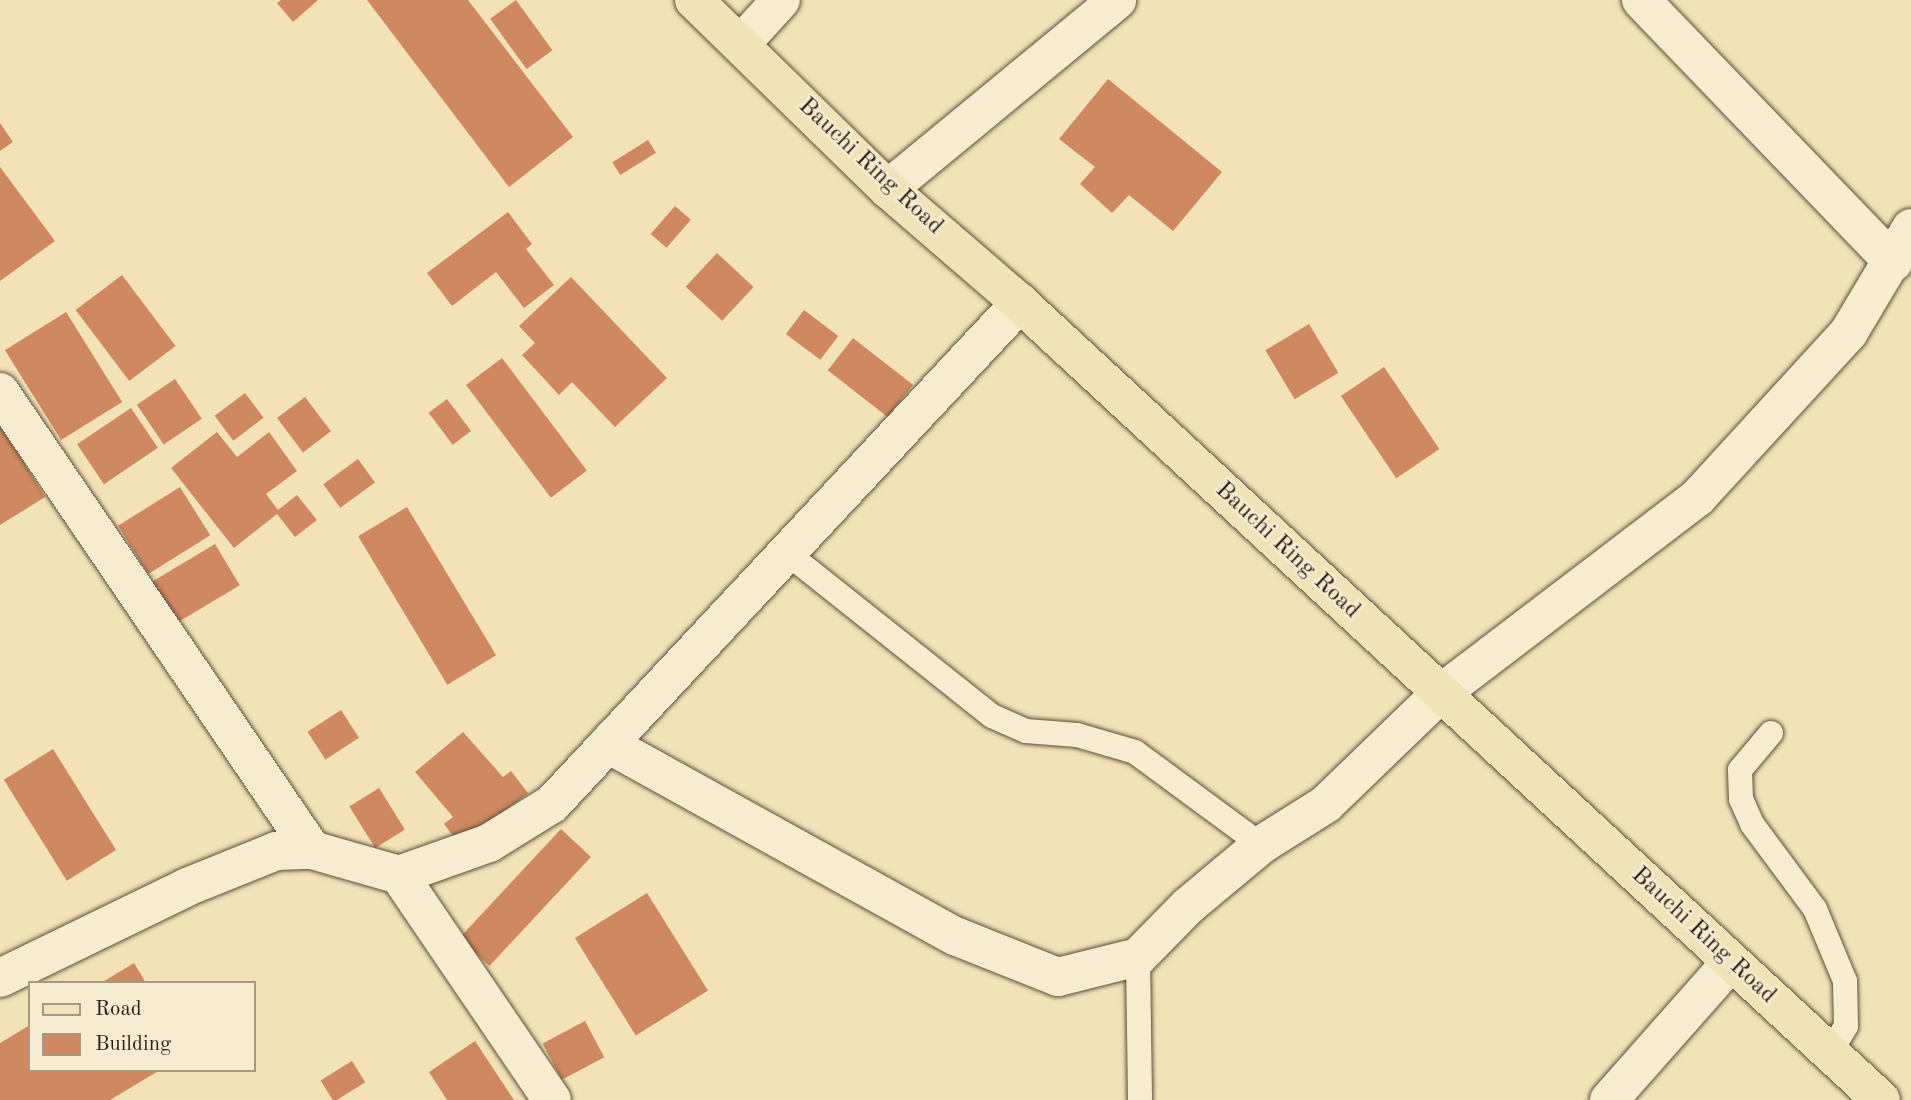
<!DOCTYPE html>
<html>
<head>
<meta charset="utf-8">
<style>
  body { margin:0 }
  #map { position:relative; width:1911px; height:1100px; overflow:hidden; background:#f2e2b7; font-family:"Old Standard TT",serif }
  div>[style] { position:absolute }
  .building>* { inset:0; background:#d08861; transform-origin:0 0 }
  .roads { filter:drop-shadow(0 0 2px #5d4e3a) drop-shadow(0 0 2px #5d4e3a) }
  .lane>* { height:24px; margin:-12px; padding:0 12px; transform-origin:12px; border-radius:12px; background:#f7ecd0 }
  .street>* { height:38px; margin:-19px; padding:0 19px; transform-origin:19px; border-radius:19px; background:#f7ecd0 }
  .primary>* { height:38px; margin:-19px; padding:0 19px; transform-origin:19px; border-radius:19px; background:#f2e2b7 }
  span { translate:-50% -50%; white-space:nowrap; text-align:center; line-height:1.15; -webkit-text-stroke:5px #f7ecd0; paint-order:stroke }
  .street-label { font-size:24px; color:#2b1c11 }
  .legend { position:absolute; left:28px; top:981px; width:228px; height:91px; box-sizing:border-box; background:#f7ecd0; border:2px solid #a59984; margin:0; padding:9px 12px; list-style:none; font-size:21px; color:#2b1c11 }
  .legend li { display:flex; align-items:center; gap:14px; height:35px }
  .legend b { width:35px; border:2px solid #a59984 }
</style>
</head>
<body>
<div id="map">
  <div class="building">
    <i style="clip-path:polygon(281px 0,318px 0,293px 22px,277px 3px)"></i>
    <i style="clip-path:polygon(367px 0,468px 0,573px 137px,509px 187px)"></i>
    <i style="left:516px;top:0;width:62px;height:32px;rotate:54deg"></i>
    <i style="clip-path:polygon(1108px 79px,1222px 172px,1173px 231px,1129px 195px,1112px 213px,1080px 184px,1095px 167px,1059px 139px)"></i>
    <i style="clip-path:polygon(0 123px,13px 142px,0 151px)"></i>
    <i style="left:648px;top:140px;width:15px;height:42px;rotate:58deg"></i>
    <i style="clip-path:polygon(0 167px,55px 241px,0 281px)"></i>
    <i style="left:675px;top:206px;width:21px;height:37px;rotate:41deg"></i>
    <i style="clip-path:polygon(508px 212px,532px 244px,526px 249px,554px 285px,524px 308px,496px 272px,452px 306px,427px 273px)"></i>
    <i style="left:717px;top:253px;width:50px;height:46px;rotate:43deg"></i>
    <i style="left:122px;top:275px;width:89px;height:58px;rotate:53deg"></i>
    <i style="clip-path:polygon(571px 277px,667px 378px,615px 427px,572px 382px,559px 395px,522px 355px,535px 343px,519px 326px)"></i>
    <i style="left:804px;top:310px;width:43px;height:30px;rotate:37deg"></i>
    <i style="left:66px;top:312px;width:106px;height:72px;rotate:58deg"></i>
    <i style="left:1309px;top:324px;width:57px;height:51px;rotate:59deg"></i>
    <i style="left:853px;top:338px;width:76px;height:41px;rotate:38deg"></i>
    <i style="left:502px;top:358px;width:141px;height:45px;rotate:53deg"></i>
    <i style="left:1384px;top:367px;width:99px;height:52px;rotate:56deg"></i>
    <i style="left:175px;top:379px;width:48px;height:46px;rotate:56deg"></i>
    <i style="left:245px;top:393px;width:31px;height:38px;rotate:53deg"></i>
    <i style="left:305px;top:397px;width:43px;height:35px;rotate:53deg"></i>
    <i style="left:447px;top:399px;width:40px;height:23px;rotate:53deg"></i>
    <i style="left:131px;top:408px;width:48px;height:65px;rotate:56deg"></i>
    <i style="clip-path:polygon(0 424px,45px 497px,0 525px)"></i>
    <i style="clip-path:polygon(217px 432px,237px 457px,269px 432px,297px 471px,266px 494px,278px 510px,297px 495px,317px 520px,295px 537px,277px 514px,234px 548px,171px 468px)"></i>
    <i style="left:358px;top:459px;width:29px;height:43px;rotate:54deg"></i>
    <i style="left:180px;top:487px;width:57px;height:73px;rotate:58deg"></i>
    <i style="left:407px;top:507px;width:173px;height:57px;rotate:59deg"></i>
    <i style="left:215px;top:544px;width:48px;height:74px;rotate:59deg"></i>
    <i style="left:341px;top:710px;width:33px;height:40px;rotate:57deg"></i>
    <i style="clip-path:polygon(463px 732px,503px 777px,511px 771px,528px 793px,461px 846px,444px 824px,453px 817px,415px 772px)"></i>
    <i style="left:53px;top:749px;width:119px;height:58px;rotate:58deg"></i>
    <i style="left:379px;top:788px;width:49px;height:35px;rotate:58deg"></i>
    <i style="left:561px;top:829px;width:41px;height:149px;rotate:43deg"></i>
    <i style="left:647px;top:893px;width:115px;height:85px;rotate:58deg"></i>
    <i style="clip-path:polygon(134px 963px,146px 983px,101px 983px)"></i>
    <i style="left:585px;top:1021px;width:41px;height:48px;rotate:62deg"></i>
    <i style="clip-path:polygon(30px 1025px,30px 1070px,160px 1070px,110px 1100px,0 1100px,0 1043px)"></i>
    <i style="clip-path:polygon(475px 1041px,514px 1100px,447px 1100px,429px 1072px)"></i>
    <i style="left:352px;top:1061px;width:25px;height:37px;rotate:58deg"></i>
  </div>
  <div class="roads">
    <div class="lane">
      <i style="left:787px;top:553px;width:262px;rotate:38.5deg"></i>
      <i style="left:992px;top:716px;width:37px;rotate:24deg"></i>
      <i style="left:1026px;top:731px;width:51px;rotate:4.5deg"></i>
      <i style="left:1077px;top:735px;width:60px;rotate:16.3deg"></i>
      <i style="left:1135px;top:752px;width:157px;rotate:36.4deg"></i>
      <i style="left:1771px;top:733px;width:48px;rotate:130deg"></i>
      <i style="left:1740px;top:770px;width:29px;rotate:88deg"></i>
      <i style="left:1741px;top:799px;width:27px;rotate:66deg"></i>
      <i style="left:1752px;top:824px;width:106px;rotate:53.5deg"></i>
      <i style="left:1815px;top:909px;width:78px;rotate:67.4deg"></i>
      <i style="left:1845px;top:981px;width:45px;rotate:88.7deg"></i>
      <i style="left:1846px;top:1026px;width:31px;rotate:121deg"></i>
      <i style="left:1138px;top:957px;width:143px;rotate:89.2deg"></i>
    </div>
    <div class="street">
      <i style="left:1641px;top:0;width:364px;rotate:46.1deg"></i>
      <i style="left:741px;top:44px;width:59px;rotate:-47.7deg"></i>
      <i style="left:888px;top:189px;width:297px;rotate:-39.5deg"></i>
      <i style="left:0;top:392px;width:554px;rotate:55.74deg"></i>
      <i style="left:608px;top:744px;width:397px;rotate:29deg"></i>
      <i style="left:955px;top:936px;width:111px;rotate:21.7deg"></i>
      <i style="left:1058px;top:977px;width:82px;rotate:-14deg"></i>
      <i style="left:1138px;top:957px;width:71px;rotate:-45.6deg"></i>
      <i style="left:1188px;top:906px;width:95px;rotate:-39.9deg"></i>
      <i style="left:1261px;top:845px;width:77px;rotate:-32.2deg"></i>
      <i style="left:1326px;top:804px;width:160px;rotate:-44deg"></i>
      <i style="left:1441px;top:693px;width:323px;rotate:-37.3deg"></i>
      <i style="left:1698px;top:497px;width:224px;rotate:-47.5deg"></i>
      <i style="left:1849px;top:332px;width:121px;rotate:-59.2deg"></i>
      <i style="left:399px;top:875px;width:272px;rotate:55.8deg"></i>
      <i style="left:0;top:978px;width:208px;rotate:-25.9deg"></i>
      <i style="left:187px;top:887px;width:96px;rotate:-22deg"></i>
      <i style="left:276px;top:851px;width:36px;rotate:-2deg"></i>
      <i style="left:312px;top:850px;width:91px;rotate:16deg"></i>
      <i style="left:399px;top:875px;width:96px;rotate:-19.6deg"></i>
      <i style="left:489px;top:843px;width:74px;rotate:-31.8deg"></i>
      <i style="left:552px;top:804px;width:686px;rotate:-46.95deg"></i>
      <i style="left:1609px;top:1100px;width:184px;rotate:-48.5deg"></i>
    </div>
    <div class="primary">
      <i style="left:694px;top:0;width:271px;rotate:44.3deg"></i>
      <i style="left:888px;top:189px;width:174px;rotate:40.8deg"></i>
      <i style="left:1020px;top:303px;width:1173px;rotate:42.79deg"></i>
    </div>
  </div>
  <div class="street-label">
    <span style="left:870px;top:167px;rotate:43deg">Bauchi Ring Road</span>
    <span style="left:1287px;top:551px;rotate:43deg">Bauchi Ring Road</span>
    <span style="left:1703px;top:936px;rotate:43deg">Bauchi Ring Road</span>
  </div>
  <ul class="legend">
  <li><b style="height:9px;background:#f2e2b7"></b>Road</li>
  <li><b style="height:19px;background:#d08861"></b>Building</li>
  </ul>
</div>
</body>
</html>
